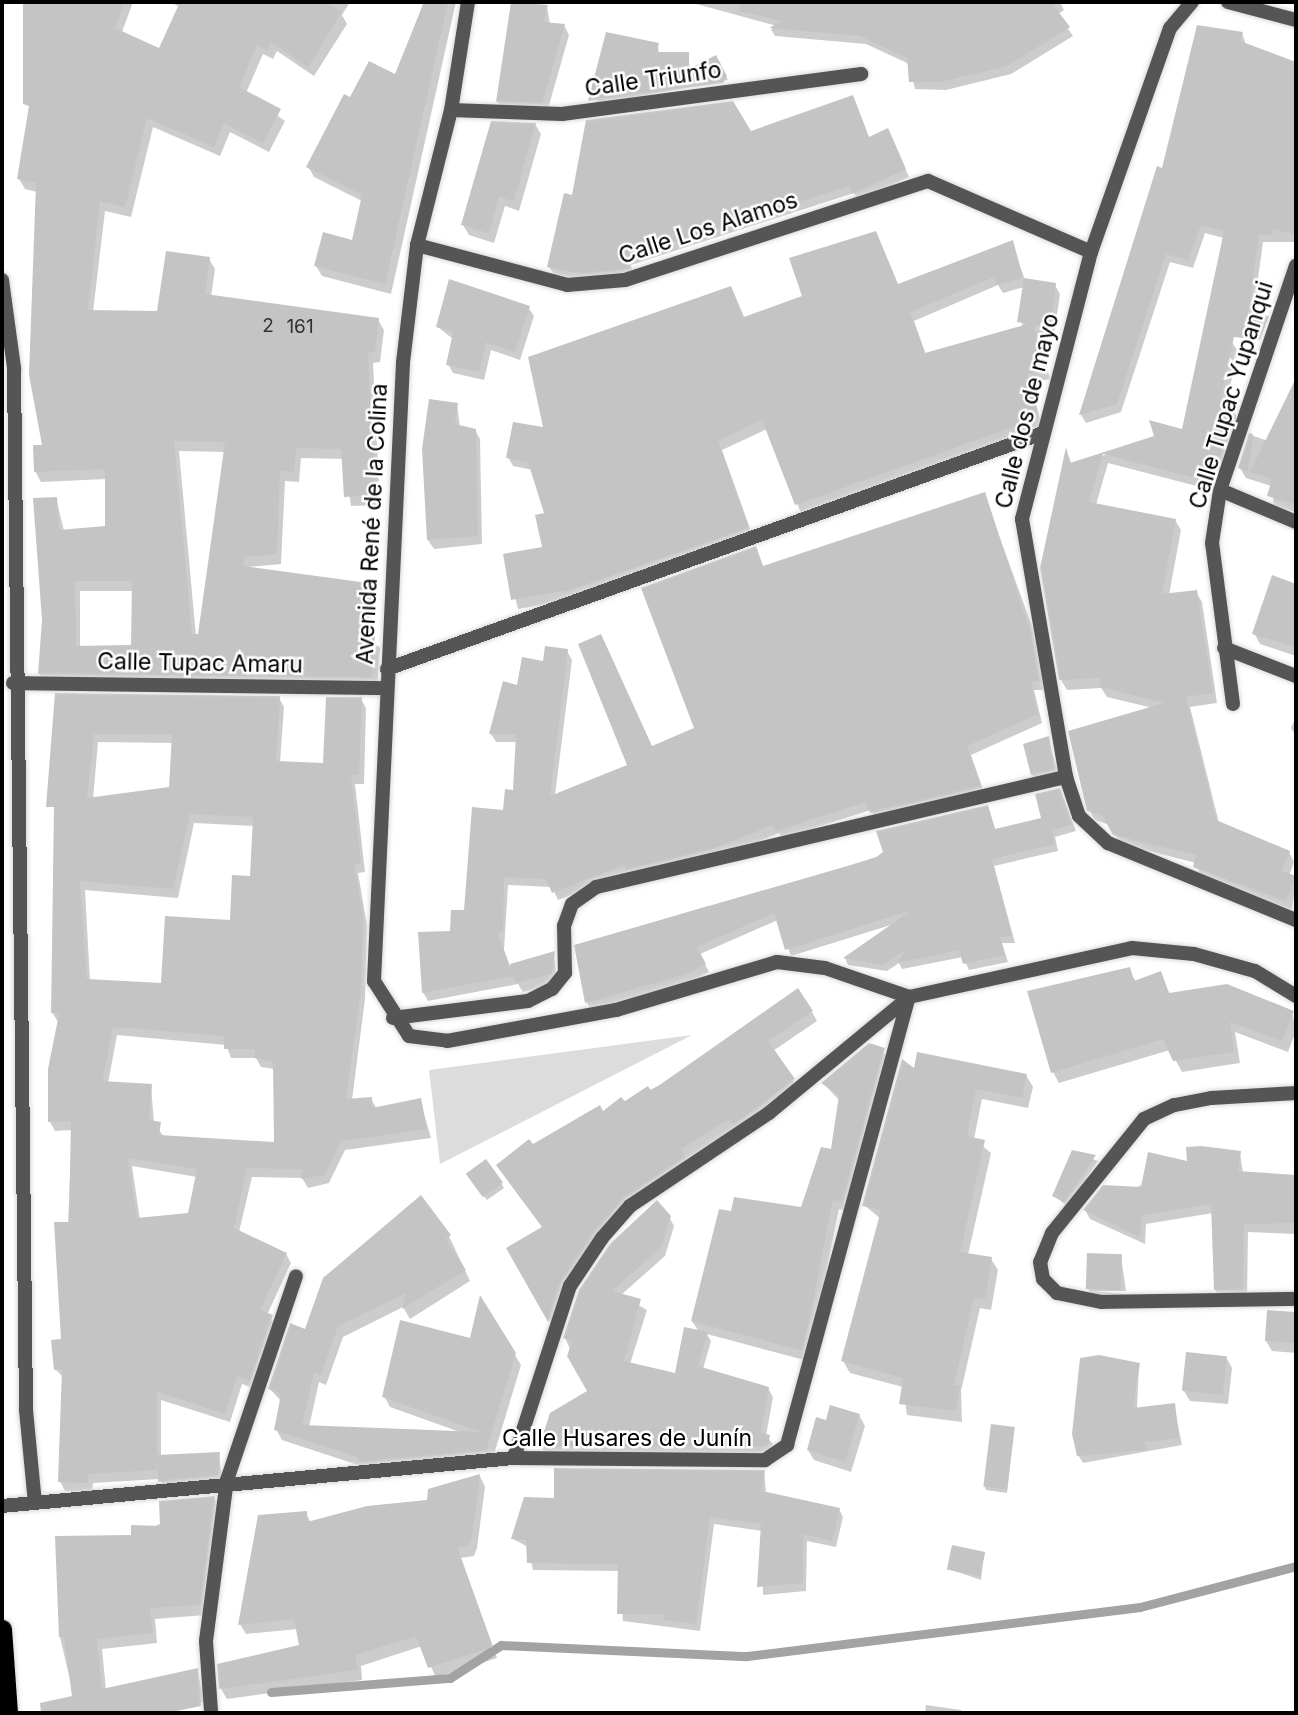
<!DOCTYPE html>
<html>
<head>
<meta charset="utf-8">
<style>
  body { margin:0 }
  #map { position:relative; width:1298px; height:1715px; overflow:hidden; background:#fff; font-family:Inter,sans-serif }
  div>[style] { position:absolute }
  .green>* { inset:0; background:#dcdcdc }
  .shadow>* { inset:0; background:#0003 }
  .stream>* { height:9px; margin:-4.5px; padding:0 4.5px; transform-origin:4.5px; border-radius:4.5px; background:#a3a3a3 }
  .building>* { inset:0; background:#c4c4c4; transform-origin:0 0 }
  .roads { filter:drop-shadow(0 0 2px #dbdbdb) drop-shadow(0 0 2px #dbdbdb) }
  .service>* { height:14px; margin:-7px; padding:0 7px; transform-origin:7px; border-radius:7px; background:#555 }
  .minor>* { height:14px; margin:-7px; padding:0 7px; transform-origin:7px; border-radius:7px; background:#555 }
  .trunk>* { height:19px; margin:-9.5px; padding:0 9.5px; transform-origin:9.5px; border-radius:9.5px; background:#000 }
  span { translate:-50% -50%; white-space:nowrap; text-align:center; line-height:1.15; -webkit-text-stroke:5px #fff; paint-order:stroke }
  .number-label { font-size:19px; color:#313131 }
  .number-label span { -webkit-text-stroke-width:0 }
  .street-label { font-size:23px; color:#000 }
  .frame { position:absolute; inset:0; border:4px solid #000; pointer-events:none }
</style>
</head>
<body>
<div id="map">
  <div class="green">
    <i style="clip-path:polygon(692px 1035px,440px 1164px,429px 1070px)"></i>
  </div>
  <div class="shadow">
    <i style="clip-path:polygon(evenodd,25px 2px,133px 2px,122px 32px,160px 51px,180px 7px,169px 2px,350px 2px,342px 15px,347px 24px,314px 76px,277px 51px,273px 59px,263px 54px,246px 93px,285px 121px,269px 152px,230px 132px,220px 156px,153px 127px,131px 217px,105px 211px,93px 312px,158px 313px,209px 259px,215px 269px,211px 297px,378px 320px,384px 330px,380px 362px,373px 363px,380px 505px,351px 506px,344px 459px,301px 458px,299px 482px,285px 481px,281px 564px,247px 567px,366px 585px,372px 595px,370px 637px,380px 648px,377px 688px,45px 683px,39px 673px,56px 498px,64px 531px,106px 528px,106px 479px,41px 482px,35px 471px,44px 447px,37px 192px,25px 189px,19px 179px,30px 113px,25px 2px,179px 451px,225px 452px,199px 636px,196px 636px,179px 451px,25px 2px,80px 591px,134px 591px,133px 647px,80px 648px,80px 591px)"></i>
    <i style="clip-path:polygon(424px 2px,456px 2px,391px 294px,322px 276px,316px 266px,353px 242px,362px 201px,314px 177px,308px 166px,351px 100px,396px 77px)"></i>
    <i style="clip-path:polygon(513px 2px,547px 7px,550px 24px,564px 25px,569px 35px,548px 109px,503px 111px,498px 102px)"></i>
    <i style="clip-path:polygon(689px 2px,924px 2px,921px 10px,939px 2px,1060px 2px,1064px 10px,1058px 14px,1073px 36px,1011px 74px,946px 90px,915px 89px,909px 64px,866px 44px,775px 36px,771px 29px,777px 26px)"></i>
    <i style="clip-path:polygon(1242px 33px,1246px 45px,1296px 67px,1286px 106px,1296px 108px,1296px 242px,1263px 242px,1253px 316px,1217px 305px,1224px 238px,1205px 233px,1193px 268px,1170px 262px,1121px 412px,1086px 423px,1081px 415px,1158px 168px,1163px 170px)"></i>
    <i style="clip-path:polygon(658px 45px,659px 54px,688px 54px,690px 70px,716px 57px,728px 80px,592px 105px)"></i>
    <i style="clip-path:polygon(535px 124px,541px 134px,519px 211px,505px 206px,494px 243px,469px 235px,463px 225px)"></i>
    <i style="clip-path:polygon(892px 138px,909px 177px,858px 200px,854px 193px,631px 265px,633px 276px,589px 281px,554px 274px,549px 267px,574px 197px)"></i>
    <i style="clip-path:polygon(evenodd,1012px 243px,1025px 280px,1055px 285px,1060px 294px,1054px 335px,1038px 333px,1050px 379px,1031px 383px,1042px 427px,801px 513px,767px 429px,722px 450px,753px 537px,575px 599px,518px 609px,505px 555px,544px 548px,547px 514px,533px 470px,513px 466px,508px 457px,545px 429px,744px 319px,899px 285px,1012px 243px,998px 285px,1003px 293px,1024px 287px,1022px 327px,926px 355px,914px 321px,998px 285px)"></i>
    <i style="clip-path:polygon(528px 307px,534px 316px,520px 360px,491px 350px,484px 380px,453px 373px,448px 364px,453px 339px,438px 327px)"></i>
    <i style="clip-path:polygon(1232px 342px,1238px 352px,1226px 404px,1236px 415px,1236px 438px,1225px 471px,1211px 466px,1208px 489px,1108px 463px,1096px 505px,1175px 520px,1181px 530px,1169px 595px,1196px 592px,1202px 602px,1217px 703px,1190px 707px,1219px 823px,1289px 852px,1294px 862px,1289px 876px,1296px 881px,1292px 910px,1201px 877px,1196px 863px,1121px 844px,1110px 825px,1095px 820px,1089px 810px,1153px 708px,1107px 697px,1101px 688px,1067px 690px,1061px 680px,1067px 452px,1072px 465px,1184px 431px)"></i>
    <i style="clip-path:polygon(1296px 377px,1296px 512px,1274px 506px,1271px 486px,1246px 478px,1240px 468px,1251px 435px,1271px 442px)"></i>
    <i style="clip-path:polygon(457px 405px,460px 427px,475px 430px,480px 439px,482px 544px,434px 549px,428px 540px)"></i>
    <i style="clip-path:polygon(984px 494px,1033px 629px,1044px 690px,1034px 690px,1042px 723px,971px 755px,985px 796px,877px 821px,871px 810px,782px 838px,779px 833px,715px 859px,630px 873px,558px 900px,552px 887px,508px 885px,504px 950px,510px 966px,554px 953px,557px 984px,523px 992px,518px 984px,428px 1001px,423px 992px,465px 912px,514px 791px,518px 742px,496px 742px,491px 734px,504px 684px,519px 688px,567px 651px,572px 660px,555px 795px,629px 766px,696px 729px,755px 549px,764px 568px)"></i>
    <i style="clip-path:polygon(1273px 578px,1296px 586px,1296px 656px,1260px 644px,1254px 633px)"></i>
    <i style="clip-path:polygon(evenodd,57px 695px,279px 698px,284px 707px,280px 763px,325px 765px,361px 699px,366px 708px,364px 784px,355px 784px,365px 872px,358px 873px,367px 925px,365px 999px,352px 1100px,371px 1099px,377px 1109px,420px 1100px,431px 1138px,345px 1150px,329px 1183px,308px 1188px,302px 1178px,252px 1177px,239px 1232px,286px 1254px,291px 1263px,267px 1315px,277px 1326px,255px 1389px,242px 1384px,230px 1422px,161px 1400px,161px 1456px,219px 1454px,223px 1486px,166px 1491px,160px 1479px,93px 1483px,92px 1492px,65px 1491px,60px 1481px,64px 1378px,56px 1370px,63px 1341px,72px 1130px,55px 1131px,50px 1122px,58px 1022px,52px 1012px,57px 695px,98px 742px,173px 743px,171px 788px,93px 799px,98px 742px,57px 695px,194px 823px,254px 826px,252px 878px,232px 922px,162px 985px,90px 981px,85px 890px,178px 898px,194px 823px,57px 695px,117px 1035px,226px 1045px,231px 1058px,256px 1058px,261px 1067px,275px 1069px,276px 1144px,164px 1137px,154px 1123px,151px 1086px,108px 1083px,117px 1035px,57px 695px,132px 1166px,197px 1177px,189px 1215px,140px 1220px,132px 1166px)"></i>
    <i style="clip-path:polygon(1296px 717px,1296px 736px,1291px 728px)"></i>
    <i style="clip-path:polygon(1048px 738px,1060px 780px,1038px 785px,1032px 775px)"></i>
    <i style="clip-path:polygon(1063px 797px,1076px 831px,1055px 837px,1058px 851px,994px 866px,1015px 943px,1002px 943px,1008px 962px,969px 970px,963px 957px,902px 969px,899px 963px,887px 971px,848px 965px,845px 958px,894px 924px,791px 956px,778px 920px,700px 954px,709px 972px,690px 981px,591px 1010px,587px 1003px,576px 946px,708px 906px,711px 911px,885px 854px,987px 807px,996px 831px,1043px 819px)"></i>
    <i style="clip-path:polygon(1129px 969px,1136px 982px,1160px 973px,1170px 995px,1292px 1012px,1296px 1031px,1288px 1052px,1235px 1032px,1240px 1063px,1182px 1072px,1170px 1050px,1059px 1083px,1053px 1072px)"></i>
    <i style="clip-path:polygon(812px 1012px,817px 1021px,773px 1051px,799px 1089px,686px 1159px,690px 1167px,629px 1208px,599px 1242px,554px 1329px,508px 1249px,543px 1228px,533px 1146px)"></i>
    <i style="clip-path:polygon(880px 1047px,886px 1057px,849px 1211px,839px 1209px,808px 1361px,707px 1334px,711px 1341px,703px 1369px,768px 1388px,773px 1397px,766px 1436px,773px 1444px,766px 1458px,546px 1455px,541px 1447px,551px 1414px,589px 1392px,565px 1338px,669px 1217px,674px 1226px,665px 1256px,621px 1295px,647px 1310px,630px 1364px,677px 1375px,699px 1332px,692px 1321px,732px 1214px,802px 1209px,833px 1151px,840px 1101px,823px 1083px)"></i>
    <i style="clip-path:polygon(915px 1070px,1026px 1075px,1033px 1087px,1028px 1108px,982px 1099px,974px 1139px,991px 1153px,968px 1255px,991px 1259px,998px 1270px,991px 1310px,980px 1308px,961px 1391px,962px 1422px,907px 1415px,903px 1387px,850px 1373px,843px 1361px,881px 1219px,864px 1205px)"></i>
    <i style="clip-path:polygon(1073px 1152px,1098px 1161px,1067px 1206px,1054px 1196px)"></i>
    <i style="clip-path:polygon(1240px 1153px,1243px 1173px,1296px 1176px,1296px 1234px,1248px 1232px,1247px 1298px,1220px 1298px,1215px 1289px,1213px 1213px,1146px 1224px,1145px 1244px,1090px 1219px,1085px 1210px,1189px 1164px)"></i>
    <i style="clip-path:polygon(471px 1179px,501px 1183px,504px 1188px,487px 1200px)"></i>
    <i style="clip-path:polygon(449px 1236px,470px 1281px,410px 1319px,403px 1307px,343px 1337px,326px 1385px,319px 1382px,309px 1427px,460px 1432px,390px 1407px,384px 1396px,471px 1340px,481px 1299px,521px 1365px,492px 1461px,361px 1466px,282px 1440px,276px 1429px,281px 1401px,270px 1389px,306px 1331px)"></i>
    <i style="clip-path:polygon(1121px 1256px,1126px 1291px,1091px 1291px,1126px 1294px,1126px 1302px,1094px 1299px,1088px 1289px)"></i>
    <i style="clip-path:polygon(1269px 1312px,1296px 1314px,1296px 1353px,1272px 1351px,1266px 1341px)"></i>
    <i style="clip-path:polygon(1226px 1357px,1232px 1368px,1228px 1404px,1190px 1401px,1184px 1391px)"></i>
    <i style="clip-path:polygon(1139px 1364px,1137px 1409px,1174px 1405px,1182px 1445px,1083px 1463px,1078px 1455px)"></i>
    <i style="clip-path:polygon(859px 1415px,865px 1426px,851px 1472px,814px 1460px,808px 1450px,827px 1422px)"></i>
    <i style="clip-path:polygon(1014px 1429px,1007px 1493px,986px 1490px,984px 1485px)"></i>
    <i style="clip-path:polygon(764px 1471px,766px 1493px,839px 1509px,843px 1517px,836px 1547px,807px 1541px,806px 1591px,763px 1595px,762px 1531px,714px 1524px,700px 1631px,623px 1621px,619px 1571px,533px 1570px,528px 1547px,513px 1539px,556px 1500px)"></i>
    <i style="clip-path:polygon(480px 1476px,485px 1487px,477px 1548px,474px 1556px,461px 1558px,497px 1658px,436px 1678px,422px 1646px,361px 1666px,362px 1680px,227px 1699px,221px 1689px,301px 1647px,298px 1629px,246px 1634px,240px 1624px,306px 1513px,311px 1523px,429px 1502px)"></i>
    <i style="clip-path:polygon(214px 1498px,220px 1508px,206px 1615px,155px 1619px,157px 1643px,102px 1649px,106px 1690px,197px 1670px,205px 1702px,152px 1713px,60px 1713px,57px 1701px,74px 1697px,60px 1637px,132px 1537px)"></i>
    <i style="clip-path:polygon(984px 1553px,981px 1580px,949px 1569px)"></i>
    <i style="clip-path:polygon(926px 1705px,961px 1710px,963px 1713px,925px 1713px)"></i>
  </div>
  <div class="stream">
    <i style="left:271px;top:1692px;width:180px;rotate:-4.5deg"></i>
    <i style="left:450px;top:1678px;width:61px;rotate:-32.9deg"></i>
    <i style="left:501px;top:1645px;width:246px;rotate:2.6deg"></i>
    <i style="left:747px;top:1656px;width:396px;rotate:-7.1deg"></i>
    <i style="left:1140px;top:1607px;width:161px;rotate:-14.7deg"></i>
  </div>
  <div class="building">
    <i style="clip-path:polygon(evenodd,23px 2px,124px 2px,115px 28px,159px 48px,180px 2px,326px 2px,342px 12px,308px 67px,271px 42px,267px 50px,257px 45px,239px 87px,281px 109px,263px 143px,224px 123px,214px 147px,147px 118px,125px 207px,100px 201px,88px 310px,157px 311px,166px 251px,210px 257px,205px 294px,379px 318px,375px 352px,368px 353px,375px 495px,344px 497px,341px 449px,296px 448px,294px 472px,280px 471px,277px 554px,244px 557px,243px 566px,368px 583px,365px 635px,375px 636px,372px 678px,38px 674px,42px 620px,33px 498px,57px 497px,59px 530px,105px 526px,105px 469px,34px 472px,33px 445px,42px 445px,29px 375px,36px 183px,17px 179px,29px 106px,23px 104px,23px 2px,174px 441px,225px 442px,198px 634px,192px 634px,174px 441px,23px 2px,75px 581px,132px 581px,131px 645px,76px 646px,75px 581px)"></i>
    <i style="clip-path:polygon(424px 2px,448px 2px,385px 284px,314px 266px,323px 232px,352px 240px,362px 195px,306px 167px,344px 94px,350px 97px,369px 61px,395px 74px)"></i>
    <i style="clip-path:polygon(511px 2px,548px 5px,543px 22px,565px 24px,542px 104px,496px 102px)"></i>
    <i style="clip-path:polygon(740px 2px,1051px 2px,1070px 27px,1007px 66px,941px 82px,909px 82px,907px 58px,860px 36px,769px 28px,782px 21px,739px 11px)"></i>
    <i style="clip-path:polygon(1197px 25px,1243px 32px,1240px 41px,1296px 62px,1296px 235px,1273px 229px,1271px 236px,1259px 234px,1248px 314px,1269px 316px,1260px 340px,1234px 337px,1220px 401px,1231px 404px,1226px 425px,1231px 427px,1219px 462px,1206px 457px,1203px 480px,1103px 454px,1089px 502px,1176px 519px,1162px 594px,1197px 590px,1213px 693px,1186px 697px,1216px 820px,1290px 851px,1282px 871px,1296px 876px,1286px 901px,1193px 867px,1196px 855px,1113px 835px,1102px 815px,1087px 811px,1068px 731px,1164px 703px,1099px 687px,1101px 678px,1059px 680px,1040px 568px,1066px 447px,1070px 463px,1154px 436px,1149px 420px,1182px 429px,1224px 231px,1201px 225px,1188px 260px,1166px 254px,1117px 404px,1079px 415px,1157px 166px,1162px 168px)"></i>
    <i style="clip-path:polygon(606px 32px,659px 43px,657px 52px,689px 52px,689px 69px,716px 55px,727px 76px,723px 83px,588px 101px)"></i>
    <i style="clip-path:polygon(853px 95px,869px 137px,888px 128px,906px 169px,852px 194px,849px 186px,627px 257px,630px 268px,623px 270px,584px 274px,547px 267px,564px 193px,572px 195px,586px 120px,733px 101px,751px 131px)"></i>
    <i style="clip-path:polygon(491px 121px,536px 123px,514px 201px,499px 197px,489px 233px,461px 225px)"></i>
    <i style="clip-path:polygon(876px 231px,898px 284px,1013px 240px,1023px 278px,996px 285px,994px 277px,910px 312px,925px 353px,1028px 324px,1017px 322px,1024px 278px,1056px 283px,1050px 327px,1034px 325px,1046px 370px,1028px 374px,1038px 418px,795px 505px,762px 420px,718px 441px,749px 528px,570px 590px,511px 600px,503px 554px,542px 547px,535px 515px,544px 513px,528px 462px,506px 458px,513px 422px,543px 427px,528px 357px,731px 286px,744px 317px,802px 296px,789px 258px)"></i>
    <i style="clip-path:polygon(449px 279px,530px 306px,515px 352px,486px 342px,479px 372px,446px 365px,453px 332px,436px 327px)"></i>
    <i style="clip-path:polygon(1296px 378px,1296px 504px,1267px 496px,1272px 479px,1250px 472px)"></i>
    <i style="clip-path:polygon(429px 399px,458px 403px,455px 424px,476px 429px,478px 536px,427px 540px,422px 449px)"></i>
    <i style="clip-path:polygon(1249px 433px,1253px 434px,1248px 471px,1238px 468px)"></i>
    <i style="clip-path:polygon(985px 492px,1028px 625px,1029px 619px,1040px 681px,1031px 682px,1038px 714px,967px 746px,982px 787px,870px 813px,866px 802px,775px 831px,773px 825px,710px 850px,626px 870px,624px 865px,552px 893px,546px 879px,504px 877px,503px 931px,498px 933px,513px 976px,422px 993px,418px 932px,450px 931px,451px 910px,464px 910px,472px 807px,503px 810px,505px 789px,513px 790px,516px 734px,489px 734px,503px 681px,517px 685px,522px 657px,543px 661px,545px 646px,568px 649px,550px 796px,627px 765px,578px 644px,601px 634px,652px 746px,694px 728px,641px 588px,756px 546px,763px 566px)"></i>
    <i style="clip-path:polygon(1272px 575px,1296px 584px,1296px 647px,1252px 634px)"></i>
    <i style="clip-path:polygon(evenodd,55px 693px,280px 696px,276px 761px,323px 763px,326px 697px,362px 697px,359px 775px,351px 775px,361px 863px,354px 864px,363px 915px,361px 988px,346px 1099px,372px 1097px,372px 1108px,421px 1098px,427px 1129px,341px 1141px,325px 1175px,301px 1179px,303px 1169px,247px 1168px,234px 1228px,287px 1253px,260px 1310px,273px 1315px,250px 1381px,237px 1376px,225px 1414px,157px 1392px,157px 1470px,88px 1474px,88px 1483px,58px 1482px,62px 1369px,54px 1370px,51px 1340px,61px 1339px,54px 1222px,69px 1222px,71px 1121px,48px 1122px,48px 1069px,59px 1014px,51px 1013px,54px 807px,46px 807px,55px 693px,94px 734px,172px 734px,169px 787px,87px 798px,94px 734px,55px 693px,190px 814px,253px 817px,250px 876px,232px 875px,230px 920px,165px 916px,161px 983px,87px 979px,80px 881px,173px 889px,190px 814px,55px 693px,113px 1027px,224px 1036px,224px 1049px,255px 1049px,254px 1058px,273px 1062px,274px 1142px,159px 1135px,161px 1122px,149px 1120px,152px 1084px,102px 1081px,113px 1027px,55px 693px,128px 1158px,197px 1169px,188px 1213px,137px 1218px,128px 1158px)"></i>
    <i style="clip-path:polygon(1049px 736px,1055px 770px,1031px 775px,1023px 744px)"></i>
    <i style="clip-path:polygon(1060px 788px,1073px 824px,1052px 830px,1055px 844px,992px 859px,1012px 936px,1000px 937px,1005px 955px,963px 964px,959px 950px,897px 963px,906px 949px,883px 965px,843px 958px,912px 910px,785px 950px,774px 913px,697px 947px,706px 964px,686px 974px,585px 1003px,574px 945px,875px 858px,883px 852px,876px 831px,988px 805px,995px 829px,1041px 818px,1035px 794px)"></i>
    <i style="clip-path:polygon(555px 951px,552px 974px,515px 983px,510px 964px)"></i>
    <i style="clip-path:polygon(1130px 967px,1134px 981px,1161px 971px,1169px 993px,1227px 984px,1294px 1011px,1282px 1041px,1230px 1022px,1234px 1052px,1173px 1061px,1163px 1039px,1051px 1073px,1027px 991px)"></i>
    <i style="clip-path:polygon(798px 988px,813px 1011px,768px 1041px,795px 1079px,734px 1125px,729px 1119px,681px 1149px,686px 1157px,623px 1199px,562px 1281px,548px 1322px,506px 1248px,542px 1227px,496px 1165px,529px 1139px,533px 1144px,600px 1105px,603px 1111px,621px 1097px,625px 1101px,648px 1086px,651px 1091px)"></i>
    <i style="clip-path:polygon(869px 1043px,885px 1048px,843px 1202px,833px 1200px,803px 1351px,691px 1321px,719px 1209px,731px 1211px,734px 1197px,801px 1207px,821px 1147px,831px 1149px,839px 1095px,821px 1083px)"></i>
    <i style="clip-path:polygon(917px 1052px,1027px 1074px,1022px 1098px,976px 1089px,967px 1136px,985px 1140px,960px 1252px,992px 1257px,985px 1299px,974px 1297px,954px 1385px,960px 1385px,956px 1411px,899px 1404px,903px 1378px,841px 1361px,881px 1210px,862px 1206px,902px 1059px,914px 1068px)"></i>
    <i style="clip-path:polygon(1201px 1146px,1241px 1151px,1238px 1171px,1296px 1175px,1296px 1223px,1244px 1224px,1243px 1290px,1214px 1290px,1211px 1204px,1142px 1215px,1140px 1237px,1083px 1210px,1103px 1185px,1141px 1187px,1148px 1152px,1187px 1161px,1186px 1147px)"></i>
    <i style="clip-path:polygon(1072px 1150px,1096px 1155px,1065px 1202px,1052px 1196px)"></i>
    <i style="left:486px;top:1159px;width:29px;height:25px;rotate:54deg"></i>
    <i style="clip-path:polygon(421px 1195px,451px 1235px,446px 1239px,466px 1270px,402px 1309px,406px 1293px,338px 1326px,321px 1375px,314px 1373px,302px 1425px,482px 1432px,382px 1397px,400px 1320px,470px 1338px,480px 1295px,516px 1353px,486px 1451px,358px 1463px,358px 1457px,274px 1430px,281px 1394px,268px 1389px,290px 1323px,305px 1329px,323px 1278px)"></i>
    <i style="clip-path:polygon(657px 1200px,671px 1216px,661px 1247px,612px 1291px,641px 1299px,624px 1361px,675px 1373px,684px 1327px,708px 1332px,698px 1366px,769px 1387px,761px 1433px,770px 1435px,768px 1446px,539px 1447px,550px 1413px,587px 1391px,567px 1356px,572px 1341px,563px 1338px,579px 1290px,610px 1244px)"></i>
    <i style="left:1087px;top:1253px;width:35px;height:36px;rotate:2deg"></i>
    <i style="left:1267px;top:1310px;width:29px;height:31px;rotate:4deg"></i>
    <i style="left:1186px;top:1352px;width:41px;height:39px;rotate:6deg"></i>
    <i style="clip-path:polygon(1099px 1355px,1140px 1363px,1133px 1408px,1175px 1403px,1179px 1438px,1144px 1442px,1148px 1450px,1077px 1456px,1072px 1434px,1080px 1358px)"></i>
    <i style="clip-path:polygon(830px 1405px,860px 1414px,845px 1462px,807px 1450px,816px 1417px,826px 1420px)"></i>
    <i style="left:991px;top:1424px;width:24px;height:63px;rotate:7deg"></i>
    <i style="clip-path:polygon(220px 1452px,218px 1476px,158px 1482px,157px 1455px)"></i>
    <i style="clip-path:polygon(554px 1468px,765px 1470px,762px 1491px,840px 1508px,832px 1541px,803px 1534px,803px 1583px,757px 1587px,761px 1524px,710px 1517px,696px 1624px,663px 1620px,664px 1614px,617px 1614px,618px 1564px,527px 1563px,526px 1540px,511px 1539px,524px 1497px,554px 1498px)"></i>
    <i style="clip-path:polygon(480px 1474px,472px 1537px,469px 1545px,457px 1547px,493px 1647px,428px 1668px,416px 1636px,356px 1655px,357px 1670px,219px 1689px,217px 1664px,299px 1645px,294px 1619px,238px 1625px,258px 1515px,307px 1511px,307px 1522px,367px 1506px,427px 1500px,428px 1489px)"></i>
    <i style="clip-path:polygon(215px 1496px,201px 1605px,150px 1608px,153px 1633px,97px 1639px,102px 1689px,198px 1668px,201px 1706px,167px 1713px,41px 1713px,40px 1703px,72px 1696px,64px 1637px,59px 1637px,55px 1536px,131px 1535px,131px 1525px,160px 1526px,159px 1501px)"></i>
    <i style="left:952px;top:1545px;width:34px;height:25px;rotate:12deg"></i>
  </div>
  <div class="roads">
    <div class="service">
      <i style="left:1220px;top:490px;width:82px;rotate:22.8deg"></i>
      <i style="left:1224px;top:648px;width:77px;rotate:21.3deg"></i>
    </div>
    <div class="minor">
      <i style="left:468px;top:2px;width:109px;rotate:98.9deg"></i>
      <i style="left:451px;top:110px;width:139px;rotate:104.1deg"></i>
      <i style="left:417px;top:245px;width:119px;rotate:96.8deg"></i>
      <i style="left:403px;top:363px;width:619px;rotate:92.69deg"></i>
      <i style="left:374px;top:981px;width:65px;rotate:57.5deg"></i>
      <i style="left:409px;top:1036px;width:38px;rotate:7deg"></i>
      <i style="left:447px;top:1041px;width:172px;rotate:-10.4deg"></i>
      <i style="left:616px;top:1010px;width:168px;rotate:-16.6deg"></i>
      <i style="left:777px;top:962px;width:48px;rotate:7.1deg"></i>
      <i style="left:825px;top:968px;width:89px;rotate:19deg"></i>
      <i style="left:1192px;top:2px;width:34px;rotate:130deg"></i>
      <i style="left:1170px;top:28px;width:238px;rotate:109.4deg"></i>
      <i style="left:1091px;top:252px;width:276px;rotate:104.5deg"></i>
      <i style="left:1022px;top:519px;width:262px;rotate:80.3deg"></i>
      <i style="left:1066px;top:777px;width:41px;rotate:71.6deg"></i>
      <i style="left:1079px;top:816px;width:40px;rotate:43deg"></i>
      <i style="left:1108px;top:843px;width:203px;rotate:22.3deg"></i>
      <i style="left:1228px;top:2px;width:70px;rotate:14.8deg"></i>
      <i style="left:451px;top:110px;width:111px;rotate:2.1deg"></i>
      <i style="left:562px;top:114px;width:302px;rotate:-7.6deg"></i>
      <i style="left:417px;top:245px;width:155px;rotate:14.9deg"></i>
      <i style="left:567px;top:285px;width:58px;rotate:-4.9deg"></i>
      <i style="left:625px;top:280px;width:319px;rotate:-18.1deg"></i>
      <i style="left:928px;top:181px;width:178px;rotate:23.5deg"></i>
      <i style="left:2px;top:280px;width:89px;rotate:82.2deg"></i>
      <i style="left:14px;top:368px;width:1042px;rotate:89.34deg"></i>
      <i style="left:26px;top:1410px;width:93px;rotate:84.5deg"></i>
      <i style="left:387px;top:669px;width:694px;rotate:-19.79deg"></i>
      <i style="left:13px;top:683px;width:372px;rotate:0.8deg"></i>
      <i style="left:1233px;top:704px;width:162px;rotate:-97.4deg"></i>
      <i style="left:1212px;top:543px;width:54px;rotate:-81.4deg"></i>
      <i style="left:1220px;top:490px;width:237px;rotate:-71.3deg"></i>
      <i style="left:393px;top:1018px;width:136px;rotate:-7.2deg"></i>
      <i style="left:528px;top:1001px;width:27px;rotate:-27deg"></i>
      <i style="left:552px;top:989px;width:21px;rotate:-51deg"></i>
      <i style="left:565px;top:973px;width:47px;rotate:-91.2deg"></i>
      <i style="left:564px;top:926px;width:23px;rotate:-70deg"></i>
      <i style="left:572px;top:904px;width:29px;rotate:-35deg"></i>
      <i style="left:596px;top:887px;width:483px;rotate:-13.2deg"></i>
      <i style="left:1296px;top:1093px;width:85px;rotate:176.6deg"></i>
      <i style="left:1211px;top:1098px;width:38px;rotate:169deg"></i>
      <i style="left:1174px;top:1105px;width:33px;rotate:155deg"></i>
      <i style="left:1144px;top:1119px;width:146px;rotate:128.9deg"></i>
      <i style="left:1052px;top:1233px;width:31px;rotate:112deg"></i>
      <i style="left:1040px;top:1262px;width:17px;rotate:80deg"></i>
      <i style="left:1043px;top:1279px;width:20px;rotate:45deg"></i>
      <i style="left:1057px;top:1293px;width:46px;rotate:11.3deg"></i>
      <i style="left:1102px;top:1302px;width:194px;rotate:-0.9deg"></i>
      <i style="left:514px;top:1458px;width:181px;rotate:-72deg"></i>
      <i style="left:570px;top:1286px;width:58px;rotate:-56.3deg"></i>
      <i style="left:602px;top:1238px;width:43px;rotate:-48.8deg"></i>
      <i style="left:630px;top:1206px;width:167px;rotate:-33.8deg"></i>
      <i style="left:769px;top:1113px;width:182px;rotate:-39.6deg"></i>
      <i style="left:909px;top:997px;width:228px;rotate:-12.4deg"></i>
      <i style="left:1132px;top:948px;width:62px;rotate:5.5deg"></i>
      <i style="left:1194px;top:954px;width:63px;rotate:15.6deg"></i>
      <i style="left:1255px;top:971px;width:48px;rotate:31.4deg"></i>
      <i style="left:2px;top:1506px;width:514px;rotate:-5.36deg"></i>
      <i style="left:514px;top:1458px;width:251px;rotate:0.5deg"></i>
      <i style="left:765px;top:1460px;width:27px;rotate:-34deg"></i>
      <i style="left:787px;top:1445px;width:464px;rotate:-74.8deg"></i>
      <i style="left:211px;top:1711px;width:70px;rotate:-94.1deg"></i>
      <i style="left:206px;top:1641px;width:162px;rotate:-82.6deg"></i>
      <i style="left:227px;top:1480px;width:215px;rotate:-71.3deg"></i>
    </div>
    <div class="trunk">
      <i style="left:2px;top:1629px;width:84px;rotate:85.9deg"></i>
    </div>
  </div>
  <div class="number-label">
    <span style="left:268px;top:326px">2</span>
    <span style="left:300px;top:327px">161</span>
  </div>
  <div class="street-label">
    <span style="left:653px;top:79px;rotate:-8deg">Calle Triunfo</span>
    <span style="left:708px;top:228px;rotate:-18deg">Calle Los Alamos</span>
    <span style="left:1231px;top:395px;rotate:-73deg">Calle Tupac Yupanqui</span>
    <span style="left:1027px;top:411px;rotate:-76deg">Calle dos de mayo</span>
    <span style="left:372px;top:524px;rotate:-87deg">Avenida René de la Colina</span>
    <span style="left:200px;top:663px;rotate:1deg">Calle Tupac Amaru</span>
    <span style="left:627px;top:1438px">Calle Husares de Junín</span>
  </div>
  <div class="frame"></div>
</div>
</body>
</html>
